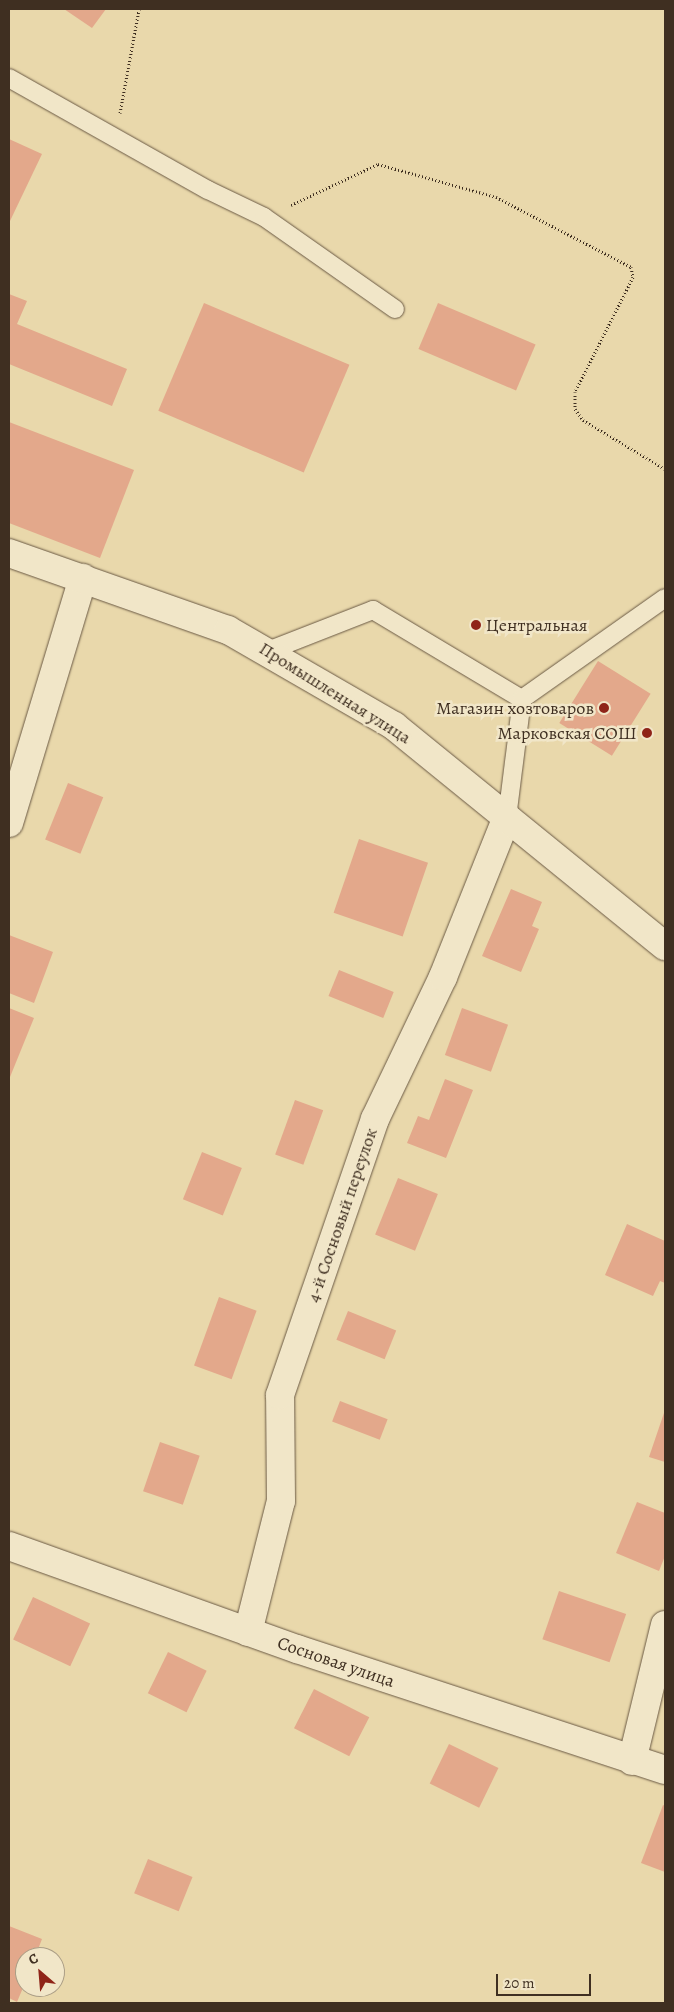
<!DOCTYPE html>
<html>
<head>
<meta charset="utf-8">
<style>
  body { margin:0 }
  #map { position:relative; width:674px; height:2012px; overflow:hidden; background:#e9d8ab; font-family:Alegreya,serif }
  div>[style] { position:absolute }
  .building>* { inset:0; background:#e3a88b; transform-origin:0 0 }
  .path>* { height:3px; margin-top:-1.5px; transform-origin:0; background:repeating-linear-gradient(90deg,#3f2f21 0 1px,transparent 0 3.5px) }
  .roads { filter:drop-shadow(0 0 1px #6a5944) drop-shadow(0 0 1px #6a5944) }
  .lane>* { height:18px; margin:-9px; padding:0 9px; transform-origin:9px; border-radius:9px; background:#f1e6c8 }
  .street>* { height:28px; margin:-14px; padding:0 14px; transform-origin:14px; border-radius:14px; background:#f1e6c8 }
  .secondary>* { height:28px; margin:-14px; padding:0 14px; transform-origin:14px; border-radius:14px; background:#f1e6c8 }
  .dots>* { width:14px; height:14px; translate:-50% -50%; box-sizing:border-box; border:2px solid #f1e6c8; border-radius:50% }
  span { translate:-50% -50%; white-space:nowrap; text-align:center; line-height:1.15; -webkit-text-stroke:5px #f1e6c8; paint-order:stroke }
  .poi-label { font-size:18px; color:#3f2f21 }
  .left { translate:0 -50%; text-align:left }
  .right { translate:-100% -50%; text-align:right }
  .street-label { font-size:18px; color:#3f2f21 }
  .frame { position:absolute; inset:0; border:10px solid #3f2f21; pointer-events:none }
  .north { position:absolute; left:15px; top:1947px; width:50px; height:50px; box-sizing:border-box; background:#f1e6c8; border:1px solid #aa9d85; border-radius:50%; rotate:333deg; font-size:14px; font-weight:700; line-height:20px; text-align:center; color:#3f2f21 }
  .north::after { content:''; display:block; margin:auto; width:18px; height:22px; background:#8f2418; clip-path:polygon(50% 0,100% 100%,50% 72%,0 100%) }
  .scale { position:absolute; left:496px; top:1974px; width:95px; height:22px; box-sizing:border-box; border:2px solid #3f2f21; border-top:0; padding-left:6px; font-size:15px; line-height:18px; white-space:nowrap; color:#3f2f21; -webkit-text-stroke:4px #f1e6c8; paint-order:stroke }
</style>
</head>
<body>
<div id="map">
  <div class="building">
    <i style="clip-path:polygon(64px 9px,106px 9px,92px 28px)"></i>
    <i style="clip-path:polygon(9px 139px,42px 154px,10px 221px,9px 220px)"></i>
    <i style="clip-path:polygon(9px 294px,27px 301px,17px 324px,127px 369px,112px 406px,9px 364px)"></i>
    <i style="left:204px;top:303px;width:158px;height:117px;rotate:23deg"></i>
    <i style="left:438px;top:303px;width:106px;height:50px;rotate:23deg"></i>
    <i style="clip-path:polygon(9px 422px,134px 470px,100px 558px,9px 523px)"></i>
    <i style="left:598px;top:661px;width:62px;height:73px;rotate:32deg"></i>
    <i style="left:68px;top:783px;width:38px;height:61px;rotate:22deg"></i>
    <i style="left:359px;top:839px;width:73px;height:78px;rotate:19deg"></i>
    <i style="clip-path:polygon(511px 889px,542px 902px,532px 926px,539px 929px,521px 972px,482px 956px)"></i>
    <i style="clip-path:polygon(9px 935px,53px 952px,34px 1003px,9px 993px)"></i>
    <i style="left:339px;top:970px;width:59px;height:28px;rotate:22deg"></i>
    <i style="clip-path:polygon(9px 1008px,34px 1018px,10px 1077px,9px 1076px)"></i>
    <i style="left:462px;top:1008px;width:49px;height:50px;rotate:20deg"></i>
    <i style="clip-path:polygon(445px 1079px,473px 1090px,446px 1158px,407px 1143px,418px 1116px,429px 1120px)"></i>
    <i style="left:295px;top:1100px;width:30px;height:58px;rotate:20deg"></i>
    <i style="left:202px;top:1152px;width:43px;height:51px;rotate:22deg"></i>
    <i style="left:398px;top:1178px;width:43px;height:61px;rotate:22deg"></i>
    <i style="clip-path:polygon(627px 1224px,665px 1241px,665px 1283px,660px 1281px,653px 1296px,605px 1275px)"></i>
    <i style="left:219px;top:1297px;width:40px;height:73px;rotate:20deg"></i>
    <i style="left:348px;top:1311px;width:52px;height:31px;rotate:22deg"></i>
    <i style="left:340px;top:1401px;width:51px;height:22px;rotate:21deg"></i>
    <i style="clip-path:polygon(665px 1410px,665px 1462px,649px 1457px)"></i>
    <i style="left:160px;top:1442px;width:42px;height:52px;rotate:19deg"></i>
    <i style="clip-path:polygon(637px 1502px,665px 1513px,665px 1556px,659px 1571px,616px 1553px)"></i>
    <i style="left:559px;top:1591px;width:71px;height:51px;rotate:19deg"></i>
    <i style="left:33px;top:1597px;width:63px;height:47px;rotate:25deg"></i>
    <i style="left:168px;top:1652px;width:43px;height:46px;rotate:26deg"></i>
    <i style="left:314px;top:1689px;width:62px;height:44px;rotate:27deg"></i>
    <i style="left:449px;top:1744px;width:55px;height:44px;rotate:26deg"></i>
    <i style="clip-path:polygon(663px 1805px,665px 1806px,665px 1872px,641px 1863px)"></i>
    <i style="left:148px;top:1859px;width:48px;height:37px;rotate:22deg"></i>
    <i style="clip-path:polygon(9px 1926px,42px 1939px,35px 1957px,25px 1957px,25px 1983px,17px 2002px,9px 1998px)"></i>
  </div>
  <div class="path">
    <i style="left:120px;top:113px;width:106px;rotate:-79.6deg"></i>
    <i style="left:291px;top:205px;width:96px;rotate:-25.2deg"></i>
    <i style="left:378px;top:164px;width:123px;rotate:15.6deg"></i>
    <i style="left:496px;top:197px;width:152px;rotate:27.4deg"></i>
    <i style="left:631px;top:267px;width:10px;rotate:79deg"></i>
    <i style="left:633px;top:277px;width:129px;rotate:116.8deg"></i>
    <i style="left:575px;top:392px;width:17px;rotate:90deg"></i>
    <i style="left:575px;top:409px;width:14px;rotate:54deg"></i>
    <i style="left:583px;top:420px;width:96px;rotate:30.9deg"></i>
  </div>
  <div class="roads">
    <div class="lane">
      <i style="left:9px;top:78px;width:228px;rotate:29.4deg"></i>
      <i style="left:208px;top:190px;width:62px;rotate:25.7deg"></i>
      <i style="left:264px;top:217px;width:160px;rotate:35.1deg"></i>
      <i style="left:268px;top:651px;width:113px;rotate:-21.3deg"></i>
      <i style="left:373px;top:610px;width:174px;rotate:30.9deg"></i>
      <i style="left:522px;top:699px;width:119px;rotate:97.2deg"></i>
      <i style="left:522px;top:699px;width:175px;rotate:-35.2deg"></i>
    </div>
    <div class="street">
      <i style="left:9px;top:823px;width:256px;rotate:-73.2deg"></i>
      <i style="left:9px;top:1546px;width:306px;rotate:19.7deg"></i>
      <i style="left:297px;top:1649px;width:387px;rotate:18.2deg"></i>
      <i style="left:248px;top:1632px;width:135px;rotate:-75.9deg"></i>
      <i style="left:281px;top:1501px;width:106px;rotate:-90.5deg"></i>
      <i style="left:280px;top:1395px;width:292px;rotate:-71deg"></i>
      <i style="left:375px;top:1119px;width:157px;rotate:-64.4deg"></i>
      <i style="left:443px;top:977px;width:172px;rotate:-68.2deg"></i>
      <i style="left:632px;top:1761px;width:140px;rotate:-76.4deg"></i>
    </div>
    <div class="secondary">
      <i style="left:9px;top:553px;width:232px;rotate:19.4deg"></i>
      <i style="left:228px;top:630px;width:192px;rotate:30deg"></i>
      <i style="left:394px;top:726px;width:349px;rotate:39.1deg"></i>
    </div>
  </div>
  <div class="dots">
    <i style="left:476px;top:625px;background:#8f2418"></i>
    <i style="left:604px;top:708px;background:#8f2418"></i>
    <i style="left:647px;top:733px;background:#8f2418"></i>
  </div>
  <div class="poi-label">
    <span class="left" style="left:486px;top:625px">Центральная</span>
    <span class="right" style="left:594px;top:708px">Магазин хозтоваров</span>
    <span class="right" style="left:637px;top:733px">Марковская СОШ</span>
  </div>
  <div class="street-label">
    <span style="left:335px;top:693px;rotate:32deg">Промышленная улица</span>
    <span style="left:342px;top:1215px;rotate:-71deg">4-й Сосновый переулок</span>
    <span style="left:336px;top:1662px;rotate:19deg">Сосновая улица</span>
  </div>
  <div class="frame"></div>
  <div class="north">С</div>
  <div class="scale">20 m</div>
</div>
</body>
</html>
